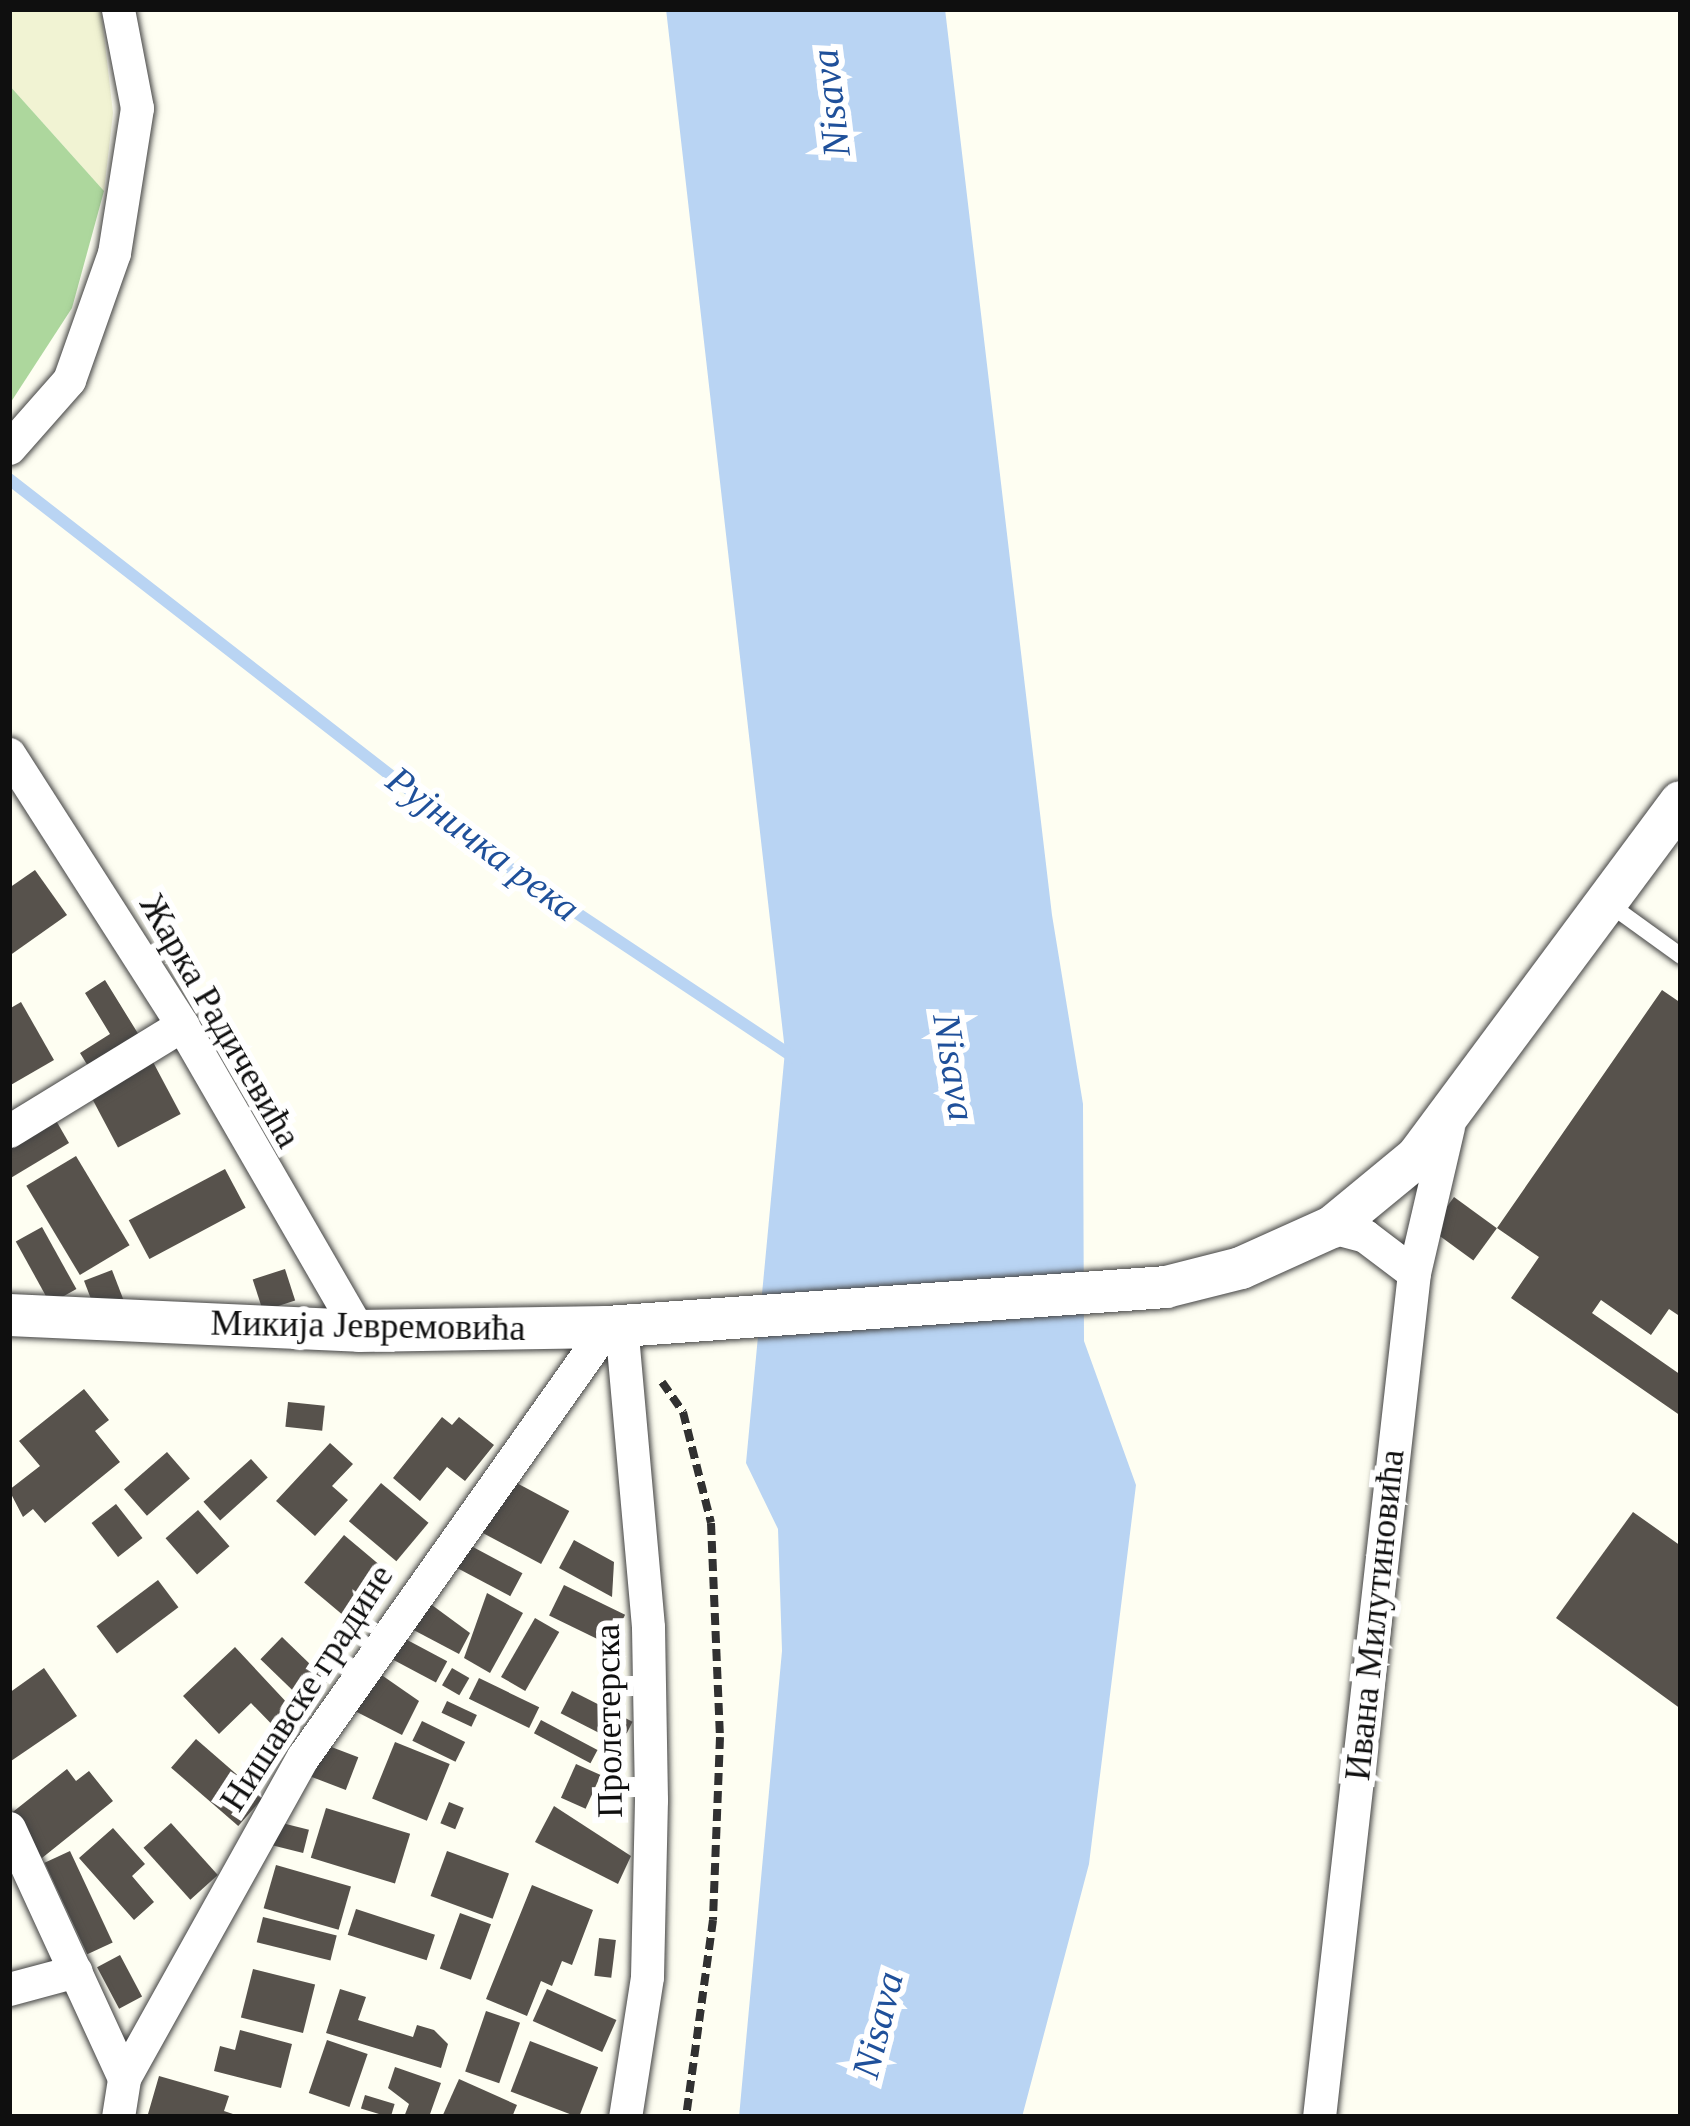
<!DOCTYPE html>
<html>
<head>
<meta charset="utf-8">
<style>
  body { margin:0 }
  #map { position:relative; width:1690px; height:2126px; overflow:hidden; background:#fefef2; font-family:"Times New Roman",serif }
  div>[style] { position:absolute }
  .farmland>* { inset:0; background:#f1f3d3 }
  .forest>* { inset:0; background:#add79d }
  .water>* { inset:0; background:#b9d4f3 }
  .stream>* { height:12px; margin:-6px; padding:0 6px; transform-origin:6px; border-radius:6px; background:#b9d4f3 }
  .building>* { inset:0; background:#57524c; transform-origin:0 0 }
  .path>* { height:8px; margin-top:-4px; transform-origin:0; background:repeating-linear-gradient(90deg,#313131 0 12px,transparent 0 18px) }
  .roads { filter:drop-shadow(0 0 3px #424242) drop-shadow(0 0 3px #424242) }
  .service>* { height:16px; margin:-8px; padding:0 8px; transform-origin:8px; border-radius:8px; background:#fff }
  .minor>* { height:33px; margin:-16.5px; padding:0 16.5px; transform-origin:16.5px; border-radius:16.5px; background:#fff }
  .tertiary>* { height:42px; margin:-21px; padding:0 21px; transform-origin:21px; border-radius:21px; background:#fff }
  span { translate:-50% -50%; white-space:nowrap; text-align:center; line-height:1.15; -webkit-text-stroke:12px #fff; paint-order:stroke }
  .street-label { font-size:36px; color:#0f0f0f }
  .water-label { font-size:39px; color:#1f509a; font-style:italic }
  .frame { position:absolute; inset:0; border:12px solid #0f0f0f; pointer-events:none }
</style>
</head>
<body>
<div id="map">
  <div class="farmland">
    <i style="clip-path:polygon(9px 9px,101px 9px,113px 113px,104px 191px,9px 85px)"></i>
  </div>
  <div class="forest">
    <i style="clip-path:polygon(9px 85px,104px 191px,72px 308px,9px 405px)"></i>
  </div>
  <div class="water">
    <i style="clip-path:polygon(666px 9px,945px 9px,1052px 915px,1083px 1104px,1084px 1341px,1136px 1485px,1089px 1864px,1022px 2117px,739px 2117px,782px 1651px,778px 1529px,746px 1463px,785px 1051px)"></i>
  </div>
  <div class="stream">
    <i style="left:9px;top:479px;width:641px;rotate:37.84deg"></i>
    <i style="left:515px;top:872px;width:336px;rotate:33.6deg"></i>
  </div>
  <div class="building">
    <i style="clip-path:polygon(35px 870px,67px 915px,9px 956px,9px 888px)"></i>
    <i style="clip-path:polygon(105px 980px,142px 1040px,91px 1071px,80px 1053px,110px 1034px,85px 993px)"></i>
    <i style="clip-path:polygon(1662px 990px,1681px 1003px,1681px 1317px,1669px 1309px,1651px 1335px,1601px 1300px,1592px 1313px,1681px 1375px,1681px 1416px,1511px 1298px,1539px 1257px,1497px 1228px)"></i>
    <i style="clip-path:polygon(21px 1002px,54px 1060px,9px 1086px,9px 1009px)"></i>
    <i style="left:153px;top:1062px;width:59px;height:71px;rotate:62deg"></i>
    <i style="clip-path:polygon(54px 1117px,69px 1143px,9px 1179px,9px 1145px)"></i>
    <i style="left:76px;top:1156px;width:104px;height:58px;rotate:59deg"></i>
    <i style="left:225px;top:1169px;width:44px;height:109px;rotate:62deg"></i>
    <i style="left:1454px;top:1197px;width:53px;height:40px;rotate:36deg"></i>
    <i style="left:42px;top:1227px;width:71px;height:30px;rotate:61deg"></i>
    <i style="left:285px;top:1269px;width:33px;height:34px;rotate:72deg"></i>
    <i style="left:112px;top:1270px;width:36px;height:30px;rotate:69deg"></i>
    <i style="clip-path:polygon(84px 1389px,109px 1420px,95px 1431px,120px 1462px,45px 1523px,33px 1509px,23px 1517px,9px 1490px,40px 1466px,19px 1441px)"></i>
    <i style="left:288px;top:1402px;width:37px;height:25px;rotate:6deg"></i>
    <i style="clip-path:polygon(442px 1417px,452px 1425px,459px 1417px,494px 1445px,465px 1481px,447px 1467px,420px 1501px,393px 1478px)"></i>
    <i style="clip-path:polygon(330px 1443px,353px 1464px,332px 1486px,348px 1500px,315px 1536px,276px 1501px)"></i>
    <i style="left:167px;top:1452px;width:35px;height:57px;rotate:49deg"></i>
    <i style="left:251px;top:1459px;width:25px;height:64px;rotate:48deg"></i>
    <i style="left:511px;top:1480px;width:66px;height:60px;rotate:28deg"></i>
    <i style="left:381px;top:1483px;width:62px;height:50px;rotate:40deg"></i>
    <i style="left:116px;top:1504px;width:43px;height:31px;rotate:52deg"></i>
    <i style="left:198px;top:1510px;width:48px;height:43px;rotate:49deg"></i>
    <i style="clip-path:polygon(1633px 1512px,1681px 1546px,1681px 1709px,1556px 1618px)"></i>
    <i style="left:344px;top:1535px;width:68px;height:62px;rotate:40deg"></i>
    <i style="left:458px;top:1539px;width:73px;height:26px;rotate:28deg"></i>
    <i style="clip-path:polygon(574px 1540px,614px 1562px,612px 1597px,559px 1568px)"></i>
    <i style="left:158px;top:1580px;width:34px;height:77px;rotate:53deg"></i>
    <i style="left:564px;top:1585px;width:68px;height:34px;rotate:26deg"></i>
    <i style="clip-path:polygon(487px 1593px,523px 1613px,490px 1673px,464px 1658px)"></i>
    <i style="clip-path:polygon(421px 1597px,470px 1633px,459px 1654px,406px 1626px)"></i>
    <i style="left:535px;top:1618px;width:28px;height:68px;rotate:30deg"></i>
    <i style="left:396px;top:1634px;width:58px;height:24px;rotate:28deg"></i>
    <i style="left:282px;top:1637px;width:64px;height:31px;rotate:44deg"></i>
    <i style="clip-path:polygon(235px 1647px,304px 1721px,286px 1739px,251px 1703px,219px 1734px,183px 1696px)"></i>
    <i style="clip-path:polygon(370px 1667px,419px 1701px,402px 1735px,349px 1708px)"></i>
    <i style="clip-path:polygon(44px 1668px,77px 1716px,11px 1761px,9px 1693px)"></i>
    <i style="left:452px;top:1668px;width:20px;height:20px;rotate:30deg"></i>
    <i style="left:479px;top:1678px;width:67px;height:23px;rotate:26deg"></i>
    <i style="left:572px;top:1691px;width:68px;height:25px;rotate:27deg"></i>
    <i style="left:447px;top:1701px;width:33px;height:13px;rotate:25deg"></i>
    <i style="left:541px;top:1720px;width:64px;height:15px;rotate:28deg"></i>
    <i style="left:422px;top:1721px;width:48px;height:22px;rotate:26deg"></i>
    <i style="left:196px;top:1739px;width:89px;height:38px;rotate:41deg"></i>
    <i style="left:395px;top:1742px;width:59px;height:61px;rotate:22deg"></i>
    <i style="left:321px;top:1743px;width:40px;height:35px;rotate:21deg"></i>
    <i style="left:576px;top:1764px;width:27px;height:37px;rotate:24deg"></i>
    <i style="clip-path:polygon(67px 1769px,76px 1781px,89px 1771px,113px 1801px,42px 1858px,9px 1815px)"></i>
    <i style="left:449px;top:1802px;width:16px;height:23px;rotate:22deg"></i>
    <i style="clip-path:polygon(554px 1806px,631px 1856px,618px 1884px,535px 1842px)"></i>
    <i style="left:326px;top:1808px;width:88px;height:52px;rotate:17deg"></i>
    <i style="left:274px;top:1821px;width:36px;height:24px;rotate:14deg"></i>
    <i style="left:171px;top:1823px;width:70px;height:37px;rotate:48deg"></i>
    <i style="clip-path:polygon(113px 1828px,145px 1864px,132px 1876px,154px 1902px,134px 1920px,79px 1858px)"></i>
    <i style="left:70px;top:1851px;width:101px;height:28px;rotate:65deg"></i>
    <i style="left:447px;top:1851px;width:66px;height:48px;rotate:20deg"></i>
    <i style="left:276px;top:1865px;width:78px;height:45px;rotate:16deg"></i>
    <i style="clip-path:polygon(532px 1885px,593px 1910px,572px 1965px,562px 1961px,552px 1986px,541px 1981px,527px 2016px,486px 1999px)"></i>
    <i style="left:356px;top:1909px;width:83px;height:27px;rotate:18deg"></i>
    <i style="left:460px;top:1913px;width:33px;height:59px;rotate:20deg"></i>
    <i style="left:263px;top:1917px;width:76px;height:26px;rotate:14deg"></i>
    <i style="left:599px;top:1938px;width:17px;height:38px;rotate:7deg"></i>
    <i style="left:120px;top:1955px;width:47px;height:26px;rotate:62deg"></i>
    <i style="left:253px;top:1969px;width:64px;height:50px;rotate:14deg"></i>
    <i style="clip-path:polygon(340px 1989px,366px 1997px,358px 2020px,413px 2037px,417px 2025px,434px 2030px,448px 2044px,441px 2068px,326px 2033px)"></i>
    <i style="left:547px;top:1989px;width:76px;height:35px;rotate:24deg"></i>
    <i style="left:486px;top:2011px;width:36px;height:64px;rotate:19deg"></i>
    <i style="clip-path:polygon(240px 2030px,292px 2044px,281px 2088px,214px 2071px,220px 2046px,235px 2050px)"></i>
    <i style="left:327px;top:2040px;width:43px;height:56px;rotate:19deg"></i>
    <i style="left:530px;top:2041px;width:73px;height:54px;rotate:21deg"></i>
    <i style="clip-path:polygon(395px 2067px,441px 2083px,429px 2117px,404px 2117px,409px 2104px,388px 2088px)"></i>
    <i style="clip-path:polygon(159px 2076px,229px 2096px,224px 2111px,242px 2117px,148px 2114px)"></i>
    <i style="clip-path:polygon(459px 2079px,517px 2105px,512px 2117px,442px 2117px)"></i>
    <i style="left:365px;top:2095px;width:31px;height:14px;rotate:17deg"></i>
  </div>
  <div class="path">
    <i style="left:662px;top:1382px;width:37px;rotate:55deg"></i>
    <i style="left:683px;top:1412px;width:114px;rotate:75.8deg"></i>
    <i style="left:711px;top:1523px;width:214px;rotate:87.6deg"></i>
    <i style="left:720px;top:1737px;width:183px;rotate:92.2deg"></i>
    <i style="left:713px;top:1920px;width:199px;rotate:97.8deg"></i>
  </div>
  <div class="roads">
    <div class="service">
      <i style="left:1609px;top:904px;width:89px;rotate:35.8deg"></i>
    </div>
    <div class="minor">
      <i style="left:9px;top:448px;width:91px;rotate:-48.6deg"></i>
      <i style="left:69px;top:380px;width:135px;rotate:-70.5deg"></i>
      <i style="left:114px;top:253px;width:147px;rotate:-81deg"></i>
      <i style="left:137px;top:108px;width:101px;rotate:-100.9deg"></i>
      <i style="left:9px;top:754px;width:322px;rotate:57.4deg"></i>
      <i style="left:182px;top:1025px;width:354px;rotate:60deg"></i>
      <i style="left:9px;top:1131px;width:203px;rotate:-31.5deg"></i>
      <i style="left:1332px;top:1227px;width:34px;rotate:15deg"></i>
      <i style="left:1365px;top:1236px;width:61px;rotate:37.1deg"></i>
      <i style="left:621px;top:1324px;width:304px;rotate:84.9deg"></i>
      <i style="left:648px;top:1627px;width:173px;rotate:89deg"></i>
      <i style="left:651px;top:1800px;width:177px;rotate:91.3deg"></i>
      <i style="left:647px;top:1977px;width:142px;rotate:98.9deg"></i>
      <i style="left:9px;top:1828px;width:275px;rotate:65.3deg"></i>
      <i style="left:9px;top:1989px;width:69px;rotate:-15deg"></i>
      <i style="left:118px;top:2117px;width:39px;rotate:-81deg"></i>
      <i style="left:124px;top:2078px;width:368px;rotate:-60.9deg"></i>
      <i style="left:303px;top:1757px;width:527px;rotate:-54.74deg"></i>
      <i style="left:1319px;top:2117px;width:849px;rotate:-83.58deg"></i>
      <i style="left:1414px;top:1273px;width:150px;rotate:-76.9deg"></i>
    </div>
    <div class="tertiary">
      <i style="left:9px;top:1315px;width:350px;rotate:2.6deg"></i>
      <i style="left:359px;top:1331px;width:248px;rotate:-0.9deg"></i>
      <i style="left:607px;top:1327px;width:560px;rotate:-4.09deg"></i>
      <i style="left:1166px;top:1287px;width:77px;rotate:-14.2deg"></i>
      <i style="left:1241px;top:1268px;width:100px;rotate:-24.3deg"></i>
      <i style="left:1332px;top:1227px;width:110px;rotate:-39.5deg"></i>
      <i style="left:1417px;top:1157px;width:442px;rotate:-53.4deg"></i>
    </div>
  </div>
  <div class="street-label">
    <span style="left:220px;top:1021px;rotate:60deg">Жарка Радичевића</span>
    <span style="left:368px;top:1326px;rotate:1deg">Микија Јевремовића</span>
    <span style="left:1375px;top:1615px;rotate:-84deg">Ивана Милутиновића</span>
    <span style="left:307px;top:1688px;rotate:-57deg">Нишавске градине</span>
    <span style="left:609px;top:1721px;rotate:-91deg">Пролетерска</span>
  </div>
  <div class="water-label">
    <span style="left:831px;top:103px;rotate:-97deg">Nisava</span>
    <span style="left:483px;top:844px;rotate:37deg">Рујничка река</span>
    <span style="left:954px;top:1067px;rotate:81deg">Nisava</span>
    <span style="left:878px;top:2025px;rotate:-76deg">Nisava</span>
  </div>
  <div class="frame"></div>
</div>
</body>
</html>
